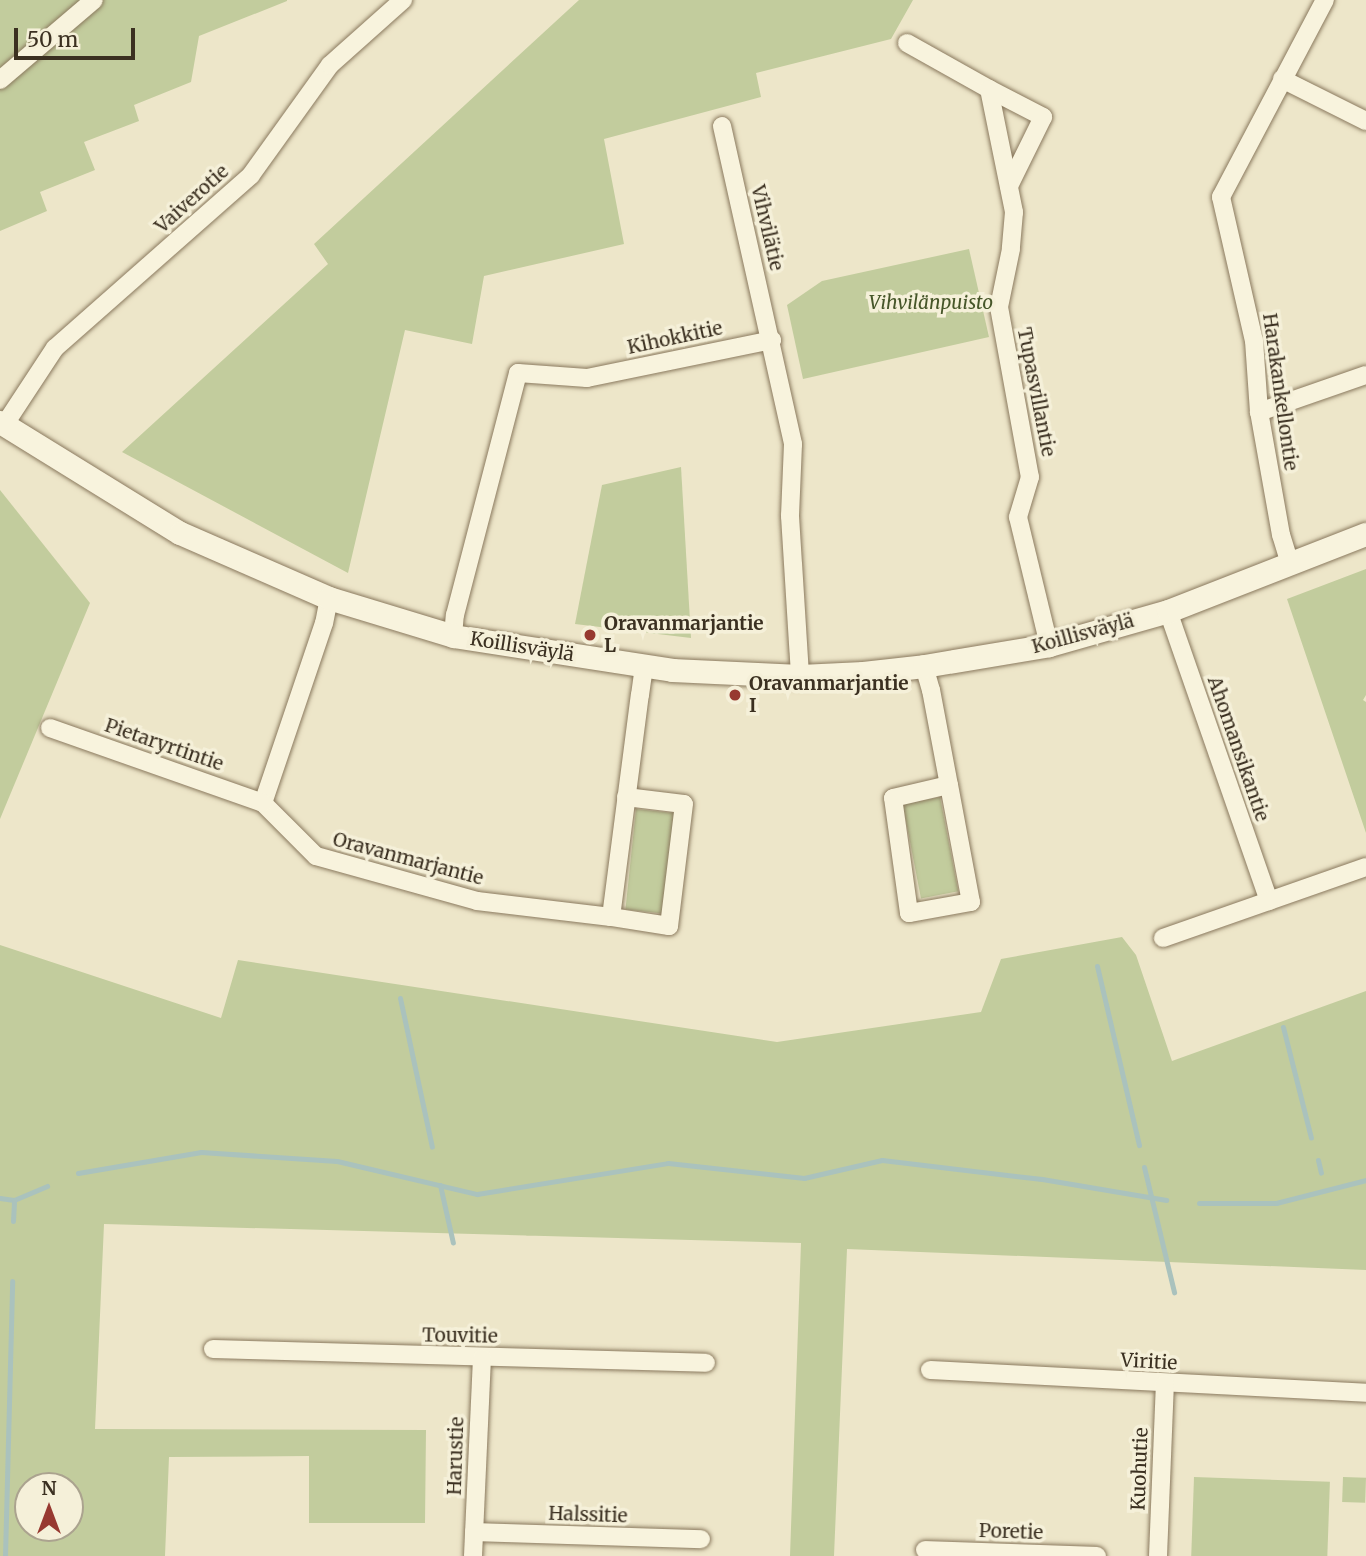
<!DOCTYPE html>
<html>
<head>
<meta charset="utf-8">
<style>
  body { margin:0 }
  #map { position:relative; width:1366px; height:1556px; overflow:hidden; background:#ede6c9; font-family:Merriweather,serif }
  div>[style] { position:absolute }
  .green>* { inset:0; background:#c2cc9d; transform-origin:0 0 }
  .stream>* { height:5px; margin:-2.5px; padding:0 2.5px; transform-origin:2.5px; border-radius:2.5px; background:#aac2bd }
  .roads { filter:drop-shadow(0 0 2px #8a795e) drop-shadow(0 0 2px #8a795e) }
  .minor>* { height:18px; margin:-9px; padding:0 9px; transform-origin:9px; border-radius:9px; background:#f8f3dd }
  .tertiary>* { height:23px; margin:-11.5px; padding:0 11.5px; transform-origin:11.5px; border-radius:11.5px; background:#f8f3dd }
  .dots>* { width:19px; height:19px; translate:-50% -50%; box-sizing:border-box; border:4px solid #f5f0d9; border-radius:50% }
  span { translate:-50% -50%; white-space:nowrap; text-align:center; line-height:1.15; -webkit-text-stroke:7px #f5f0d9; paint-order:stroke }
  .street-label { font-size:19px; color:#3b3021 }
  .park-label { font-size:19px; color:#465629; font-style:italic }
  .poi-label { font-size:19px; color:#3b3021; font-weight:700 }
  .left { translate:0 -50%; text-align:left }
  .north { position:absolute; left:14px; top:1472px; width:70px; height:70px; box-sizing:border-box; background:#f5f0d9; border:2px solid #aba38f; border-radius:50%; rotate:0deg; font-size:19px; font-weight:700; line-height:28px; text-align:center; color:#3b3021 }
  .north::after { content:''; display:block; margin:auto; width:24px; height:32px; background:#973930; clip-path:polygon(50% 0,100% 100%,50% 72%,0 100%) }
  .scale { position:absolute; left:14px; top:28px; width:121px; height:32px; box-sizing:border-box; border:4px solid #3b3021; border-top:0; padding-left:9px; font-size:21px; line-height:24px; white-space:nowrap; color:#3b3021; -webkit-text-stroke:5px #f5f0d9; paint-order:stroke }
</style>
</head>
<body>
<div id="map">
  <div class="green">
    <i style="clip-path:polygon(0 0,287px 0,287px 1px,199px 36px,191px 82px,134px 105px,139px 121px,84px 142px,95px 170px,40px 192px,47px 211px,0 231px)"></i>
    <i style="clip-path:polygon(579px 0,913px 0,891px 39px,756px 73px,761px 97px,604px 139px,624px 244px,484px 276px,472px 344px,405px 330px,348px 573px,122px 452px,328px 264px,314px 244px)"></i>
    <i style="clip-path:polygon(969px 249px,989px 337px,803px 379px,787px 305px,822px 281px)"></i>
    <i style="clip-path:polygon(681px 467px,691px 638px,575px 624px,602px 485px)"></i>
    <i style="clip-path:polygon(0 490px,90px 603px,0 819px)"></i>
    <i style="clip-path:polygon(1366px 569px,1366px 695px,1363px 700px,1366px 702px,1366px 833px,1287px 599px)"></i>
    <i style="left:940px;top:797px;width:96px;height:38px;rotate:79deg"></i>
    <i style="left:636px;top:809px;width:38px;height:101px;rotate:6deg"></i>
    <i style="clip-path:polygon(evenodd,1122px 937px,1136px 955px,1172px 1061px,1366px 991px,1366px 1270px,847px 1249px,834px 1556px,790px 1556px,801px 1243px,104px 1224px,95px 1429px,426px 1430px,425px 1523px,309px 1523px,309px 1456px,169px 1457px,165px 1556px,0 1556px,0 945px,221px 1018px,238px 960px,777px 1042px,981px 1012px,1001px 959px,1122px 937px,28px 1486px,70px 1486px,70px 1528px,28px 1528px,28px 1486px)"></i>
    <i style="left:1194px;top:1477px;width:136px;height:79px;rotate:2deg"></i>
    <i style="left:1343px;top:1477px;width:23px;height:25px;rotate:2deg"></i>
  </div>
  <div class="stream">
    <i style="left:1097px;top:966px;width:184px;rotate:76.8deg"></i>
    <i style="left:400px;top:998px;width:152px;rotate:77.9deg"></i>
    <i style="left:1283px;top:1027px;width:114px;rotate:75.8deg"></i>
    <i style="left:1318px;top:1160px;width:13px;rotate:77deg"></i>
    <i style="left:1144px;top:1167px;width:129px;rotate:76.5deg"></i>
    <i style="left:78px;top:1173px;width:125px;rotate:-9.7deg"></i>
    <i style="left:201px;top:1152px;width:136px;rotate:3.8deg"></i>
    <i style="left:337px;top:1161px;width:144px;rotate:13.3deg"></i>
    <i style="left:477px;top:1194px;width:193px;rotate:-9.2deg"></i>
    <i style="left:668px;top:1163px;width:137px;rotate:6.3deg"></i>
    <i style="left:804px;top:1178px;width:80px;rotate:-13deg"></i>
    <i style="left:882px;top:1160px;width:161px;rotate:6.8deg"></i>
    <i style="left:1042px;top:1179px;width:126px;rotate:9.6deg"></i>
    <i style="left:440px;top:1185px;width:59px;rotate:77.4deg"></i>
    <i style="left:0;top:1198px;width:14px;rotate:8deg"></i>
    <i style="left:14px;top:1200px;width:36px;rotate:-23deg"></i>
    <i style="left:1199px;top:1203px;width:77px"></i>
    <i style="left:1276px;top:1203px;width:93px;rotate:-14.3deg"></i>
    <i style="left:13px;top:1221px;width:21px;rotate:-87deg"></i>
    <i style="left:5px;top:1556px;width:275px;rotate:-88.5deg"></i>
  </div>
  <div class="roads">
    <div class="minor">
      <i style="left:907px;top:43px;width:94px;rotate:29.3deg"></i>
      <i style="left:989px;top:89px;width:126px;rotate:78.5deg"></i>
      <i style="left:1014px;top:212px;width:37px;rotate:95deg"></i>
      <i style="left:1011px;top:249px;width:59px;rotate:101.7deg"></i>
      <i style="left:999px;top:307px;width:173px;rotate:79.7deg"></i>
      <i style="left:1030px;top:477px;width:42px;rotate:106.7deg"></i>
      <i style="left:1018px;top:517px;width:132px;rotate:76.4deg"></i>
      <i style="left:1282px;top:79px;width:94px;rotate:26.6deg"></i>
      <i style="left:0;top:80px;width:123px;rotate:-40.4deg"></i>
      <i style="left:989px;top:89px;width:61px;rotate:27.4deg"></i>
      <i style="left:1043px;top:117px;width:77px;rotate:116.2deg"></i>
      <i style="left:722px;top:126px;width:326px;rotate:77.4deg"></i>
      <i style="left:793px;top:444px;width:72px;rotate:92.4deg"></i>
      <i style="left:790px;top:516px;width:160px;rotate:86.4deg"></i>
      <i style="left:1259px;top:412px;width:113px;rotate:-19.1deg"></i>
      <i style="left:5px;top:424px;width:91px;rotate:-56.7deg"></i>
      <i style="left:55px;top:348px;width:261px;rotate:-41.4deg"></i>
      <i style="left:251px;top:175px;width:135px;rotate:-54.3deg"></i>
      <i style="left:330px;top:65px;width:98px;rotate:-41.7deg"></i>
      <i style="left:1290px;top:564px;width:30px;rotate:-107deg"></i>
      <i style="left:1281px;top:535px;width:125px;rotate:-100.1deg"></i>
      <i style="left:1259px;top:412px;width:71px;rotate:-94deg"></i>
      <i style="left:1254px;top:341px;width:148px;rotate:-102.9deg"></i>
      <i style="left:1221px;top:197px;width:223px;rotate:-62.2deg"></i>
      <i style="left:329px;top:598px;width:25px;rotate:101deg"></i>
      <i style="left:324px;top:623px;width:190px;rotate:108.7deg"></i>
      <i style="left:263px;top:803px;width:75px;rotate:45deg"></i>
      <i style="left:316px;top:856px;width:167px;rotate:15.6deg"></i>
      <i style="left:477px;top:901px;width:135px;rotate:6.8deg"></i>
      <i style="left:1168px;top:611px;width:307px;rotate:70.8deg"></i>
      <i style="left:453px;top:636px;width:21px;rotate:-85deg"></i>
      <i style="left:455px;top:615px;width:250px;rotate:-75.4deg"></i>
      <i style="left:518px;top:373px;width:69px;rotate:4.1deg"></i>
      <i style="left:587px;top:378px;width:189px;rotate:-11.6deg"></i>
      <i style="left:924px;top:666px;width:25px;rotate:74deg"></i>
      <i style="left:931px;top:690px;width:97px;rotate:79.3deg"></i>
      <i style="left:949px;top:785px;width:119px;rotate:79.4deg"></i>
      <i style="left:971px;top:902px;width:63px;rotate:169.9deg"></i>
      <i style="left:909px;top:913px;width:116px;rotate:-97.9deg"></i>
      <i style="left:893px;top:798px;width:57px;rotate:-13.1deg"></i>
      <i style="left:50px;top:728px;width:226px;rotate:19.4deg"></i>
      <i style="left:626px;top:797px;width:58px;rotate:6.9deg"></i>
      <i style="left:684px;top:804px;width:123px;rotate:97deg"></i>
      <i style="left:669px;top:926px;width:59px;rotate:-171.2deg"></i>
      <i style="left:611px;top:917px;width:224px;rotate:-82.6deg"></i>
      <i style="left:640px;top:695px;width:27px;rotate:-82deg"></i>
      <i style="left:1163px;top:938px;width:215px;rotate:-19.3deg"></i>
      <i style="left:213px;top:1349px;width:493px;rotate:1.6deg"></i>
      <i style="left:930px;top:1370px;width:437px;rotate:3deg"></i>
      <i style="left:474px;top:1532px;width:227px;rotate:1.8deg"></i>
      <i style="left:925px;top:1550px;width:172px;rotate:2deg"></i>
      <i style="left:473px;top:1556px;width:198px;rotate:-87.4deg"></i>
      <i style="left:1158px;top:1556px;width:172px;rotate:-87.7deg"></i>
    </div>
    <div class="tertiary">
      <i style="left:0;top:422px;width:211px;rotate:31.7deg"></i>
      <i style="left:180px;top:533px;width:163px;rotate:23.6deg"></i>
      <i style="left:329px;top:598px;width:130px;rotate:17deg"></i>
      <i style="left:453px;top:636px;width:222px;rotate:8.8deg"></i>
      <i style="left:672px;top:670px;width:128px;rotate:2.7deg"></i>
      <i style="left:800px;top:676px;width:63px;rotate:-2.7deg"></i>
      <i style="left:863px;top:673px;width:61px;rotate:-6.5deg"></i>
      <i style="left:924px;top:666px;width:127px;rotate:-9.5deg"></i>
      <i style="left:1049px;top:645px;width:124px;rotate:-15.9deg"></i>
      <i style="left:1168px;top:611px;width:212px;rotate:-21.3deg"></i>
    </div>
  </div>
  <div class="dots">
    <i style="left:590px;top:635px;background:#973930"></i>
    <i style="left:735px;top:695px;background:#973930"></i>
  </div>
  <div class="street-label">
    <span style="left:192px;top:199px;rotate:-42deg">Vaiverotie</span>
    <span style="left:767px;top:228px;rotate:77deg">Vihvilätie</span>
    <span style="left:675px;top:338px;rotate:-12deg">Kihokkitie</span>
    <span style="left:1036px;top:392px;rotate:79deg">Tupasvillantie</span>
    <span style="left:1280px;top:392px;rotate:82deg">Harakankellontie</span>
    <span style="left:1083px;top:634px;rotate:-15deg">Koillisväylä</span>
    <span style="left:522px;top:647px;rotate:9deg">Koillisväylä</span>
    <span style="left:164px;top:745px;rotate:19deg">Pietaryrtintie</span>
    <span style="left:1238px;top:749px;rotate:71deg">Ahomansikantie</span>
    <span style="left:408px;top:859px;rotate:15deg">Oravanmarjantie</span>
    <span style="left:460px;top:1336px;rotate:1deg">Touvitie</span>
    <span style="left:1149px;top:1362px;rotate:3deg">Viritie</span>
    <span style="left:456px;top:1456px;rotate:-88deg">Harustie</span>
    <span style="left:1140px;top:1469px;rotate:-88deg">Kuohutie</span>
    <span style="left:588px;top:1515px;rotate:2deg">Halssitie</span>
    <span style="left:1011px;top:1532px;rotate:2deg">Poretie</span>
  </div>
  <div class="park-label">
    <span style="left:931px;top:303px">Vihvilänpuisto</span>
  </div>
  <div class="poi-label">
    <span class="left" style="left:604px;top:635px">Oravanmarjantie<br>L</span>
    <span class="left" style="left:749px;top:695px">Oravanmarjantie<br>I</span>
  </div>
  <div class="north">N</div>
  <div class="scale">50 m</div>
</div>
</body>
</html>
